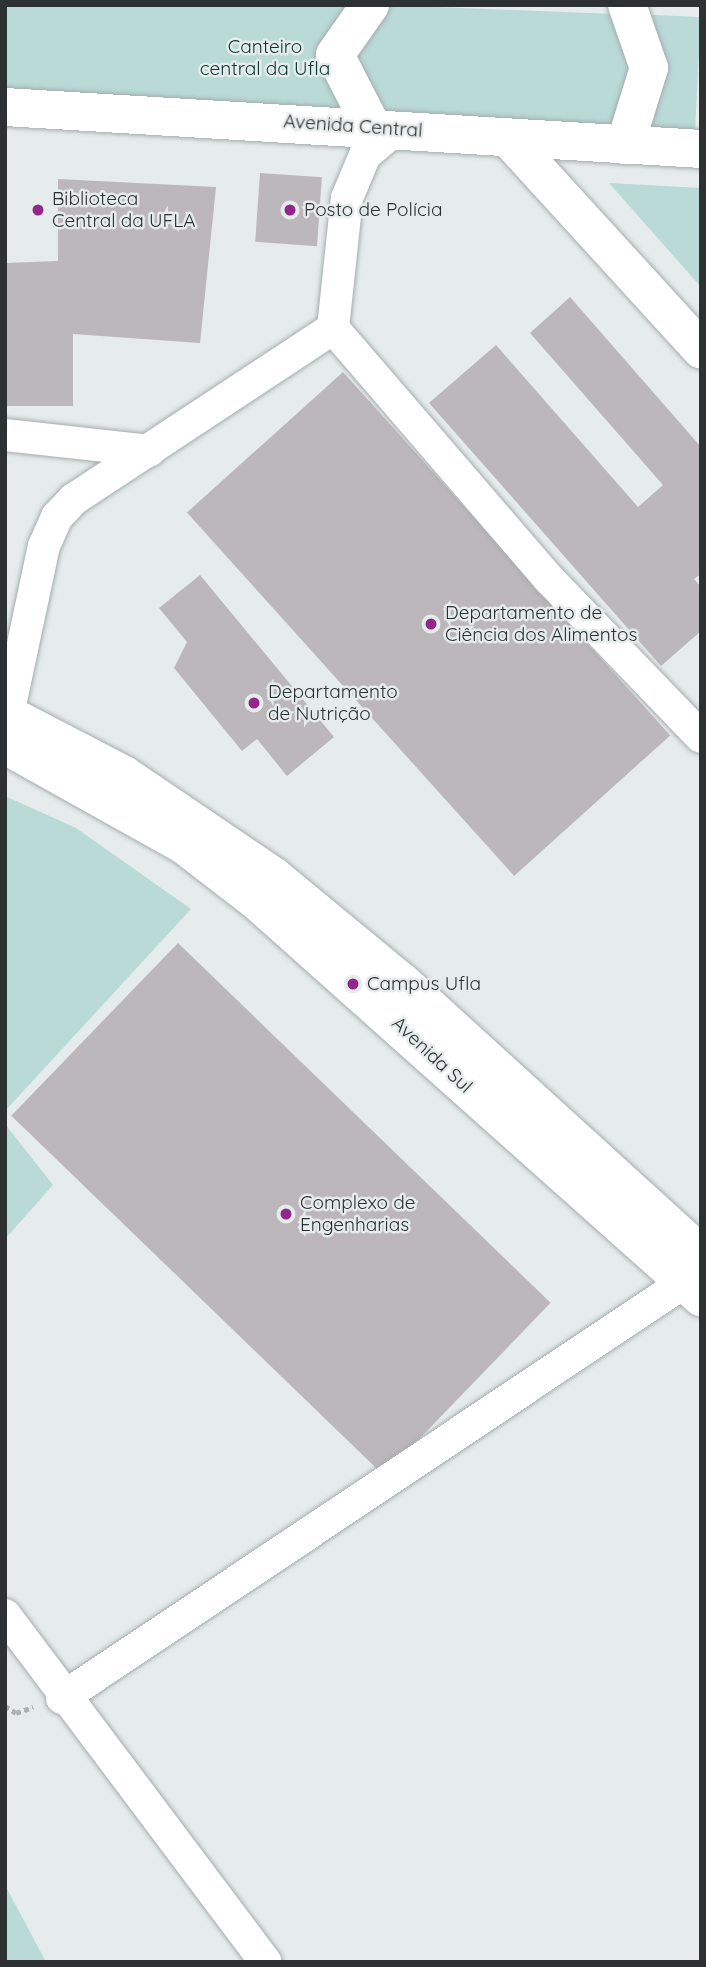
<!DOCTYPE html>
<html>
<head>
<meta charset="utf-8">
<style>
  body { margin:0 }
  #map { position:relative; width:706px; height:1967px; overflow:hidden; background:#e5eceb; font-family:Quicksand,sans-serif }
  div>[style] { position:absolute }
  .green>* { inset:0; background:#b9dad7; transform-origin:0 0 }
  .building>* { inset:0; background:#bcb7bb; transform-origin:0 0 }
  .path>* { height:4.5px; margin-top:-2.25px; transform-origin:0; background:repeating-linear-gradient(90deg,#acb2b2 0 5px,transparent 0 8.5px) }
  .roads { filter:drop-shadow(0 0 2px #a6acac) drop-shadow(0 0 2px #a6acac) }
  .minor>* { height:32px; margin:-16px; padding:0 16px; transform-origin:16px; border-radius:16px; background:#fff }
  .tertiary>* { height:38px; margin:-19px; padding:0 19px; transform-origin:19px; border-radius:19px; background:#fff }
  .dots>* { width:19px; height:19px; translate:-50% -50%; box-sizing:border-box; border:4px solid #e5eceb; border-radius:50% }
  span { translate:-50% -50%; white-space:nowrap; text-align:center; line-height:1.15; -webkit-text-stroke:5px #e5eceb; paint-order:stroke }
  .park-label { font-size:19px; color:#093736 }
  .street-label { font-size:19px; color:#2e3131 }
  .poi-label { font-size:19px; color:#2e3131 }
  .left { translate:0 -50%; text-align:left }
  .frame { position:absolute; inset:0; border:7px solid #2e3131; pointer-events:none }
</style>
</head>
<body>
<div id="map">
  <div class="green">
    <i style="clip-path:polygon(5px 5px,354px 5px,355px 117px,5px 95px)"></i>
    <i style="clip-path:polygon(387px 5px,614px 14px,636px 82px,617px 134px,378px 116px,343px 52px)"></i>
    <i style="left:638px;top:14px;width:63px;height:123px;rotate:3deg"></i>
    <i style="clip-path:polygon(609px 183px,701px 188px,701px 287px)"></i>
    <i style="clip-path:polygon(5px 796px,76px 828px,191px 909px,5px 1111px)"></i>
    <i style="clip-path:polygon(5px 1124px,53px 1185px,5px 1239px)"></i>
    <i style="clip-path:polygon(5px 1885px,46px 1962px,5px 1962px)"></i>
  </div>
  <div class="building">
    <i style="left:260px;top:173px;width:62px;height:69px;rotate:4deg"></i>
    <i style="clip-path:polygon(58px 179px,216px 187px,200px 343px,73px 334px,73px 406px,5px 406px,5px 263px,58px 261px)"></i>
    <i style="clip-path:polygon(570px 297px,701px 447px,701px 574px,694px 579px,701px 587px,701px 631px,661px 666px,429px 403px,496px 345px,638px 507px,663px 485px,530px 333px)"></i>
    <i style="left:343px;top:372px;width:489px;height:210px;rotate:48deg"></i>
    <i style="clip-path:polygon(200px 575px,334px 737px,287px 776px,257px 739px,242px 751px,174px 668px,187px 642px,159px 608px)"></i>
    <i style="left:178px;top:943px;width:518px;height:240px;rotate:44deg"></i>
  </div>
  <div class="path">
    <i style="left:5px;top:1706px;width:13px;rotate:32deg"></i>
    <i style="left:16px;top:1713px;width:18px;rotate:-19deg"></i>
  </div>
  <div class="roads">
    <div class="minor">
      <i style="left:333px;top:328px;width:331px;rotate:49.3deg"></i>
      <i style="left:549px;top:579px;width:219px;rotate:46.1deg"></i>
      <i style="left:5px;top:435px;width:145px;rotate:6.3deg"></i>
      <i style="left:5px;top:729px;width:187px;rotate:-78deg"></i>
      <i style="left:44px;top:546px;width:32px;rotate:-66deg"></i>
      <i style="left:57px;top:517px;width:25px;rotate:-47deg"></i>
      <i style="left:74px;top:499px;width:310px;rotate:-33.4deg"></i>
      <i style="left:333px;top:328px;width:131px;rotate:-83.9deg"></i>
      <i style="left:347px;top:198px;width:47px;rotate:-67.3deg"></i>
      <i style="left:365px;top:155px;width:40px;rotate:-40deg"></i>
      <i style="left:5px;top:1615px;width:434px;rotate:53.1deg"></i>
      <i style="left:62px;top:1698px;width:769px;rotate:-33.75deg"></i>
    </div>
    <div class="tertiary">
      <i style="left:370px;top:5px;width:61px;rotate:125deg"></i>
      <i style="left:335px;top:55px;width:81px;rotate:62.8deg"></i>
      <i style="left:5px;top:107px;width:697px;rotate:3.45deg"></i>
      <i style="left:509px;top:139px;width:285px;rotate:47.6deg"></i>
      <i style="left:625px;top:145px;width:81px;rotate:-72.7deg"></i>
      <i style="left:649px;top:68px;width:67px;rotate:-109.2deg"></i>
      <i style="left:5px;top:713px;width:134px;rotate:27.5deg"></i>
      <i style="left:124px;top:775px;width:180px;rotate:34.1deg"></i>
      <i style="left:273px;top:876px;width:168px;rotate:39.5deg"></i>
      <i style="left:403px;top:983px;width:403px;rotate:42.3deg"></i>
      <i style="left:5px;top:745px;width:205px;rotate:29.2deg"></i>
      <i style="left:184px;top:845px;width:93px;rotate:37.6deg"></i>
      <i style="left:258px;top:902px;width:594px;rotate:41.72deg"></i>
    </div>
  </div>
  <div class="dots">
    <i style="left:38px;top:210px;background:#91278b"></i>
    <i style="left:290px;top:210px;background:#91278b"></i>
    <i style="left:431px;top:624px;background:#91278b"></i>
    <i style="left:254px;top:703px;background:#91278b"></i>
    <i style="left:353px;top:984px;background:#91278b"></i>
    <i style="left:286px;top:1214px;background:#91278b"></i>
  </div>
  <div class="park-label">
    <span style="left:265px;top:58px">Canteiro<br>central da Ufla</span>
  </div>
  <div class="street-label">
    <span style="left:353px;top:126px;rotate:4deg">Avenida Central</span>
    <span style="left:432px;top:1055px;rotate:43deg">Avenida Sul</span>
  </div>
  <div class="poi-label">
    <span class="left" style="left:52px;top:210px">Biblioteca<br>Central da UFLA</span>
    <span class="left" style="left:304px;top:210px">Posto de Polícia</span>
    <span class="left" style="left:445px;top:624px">Departamento de<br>Ciência dos Alimentos</span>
    <span class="left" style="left:268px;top:703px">Departamento<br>de Nutrição</span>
    <span class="left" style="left:367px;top:984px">Campus Ufla</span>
    <span class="left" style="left:300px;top:1214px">Complexo de<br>Engenharias</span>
  </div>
  <div class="frame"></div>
</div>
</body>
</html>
